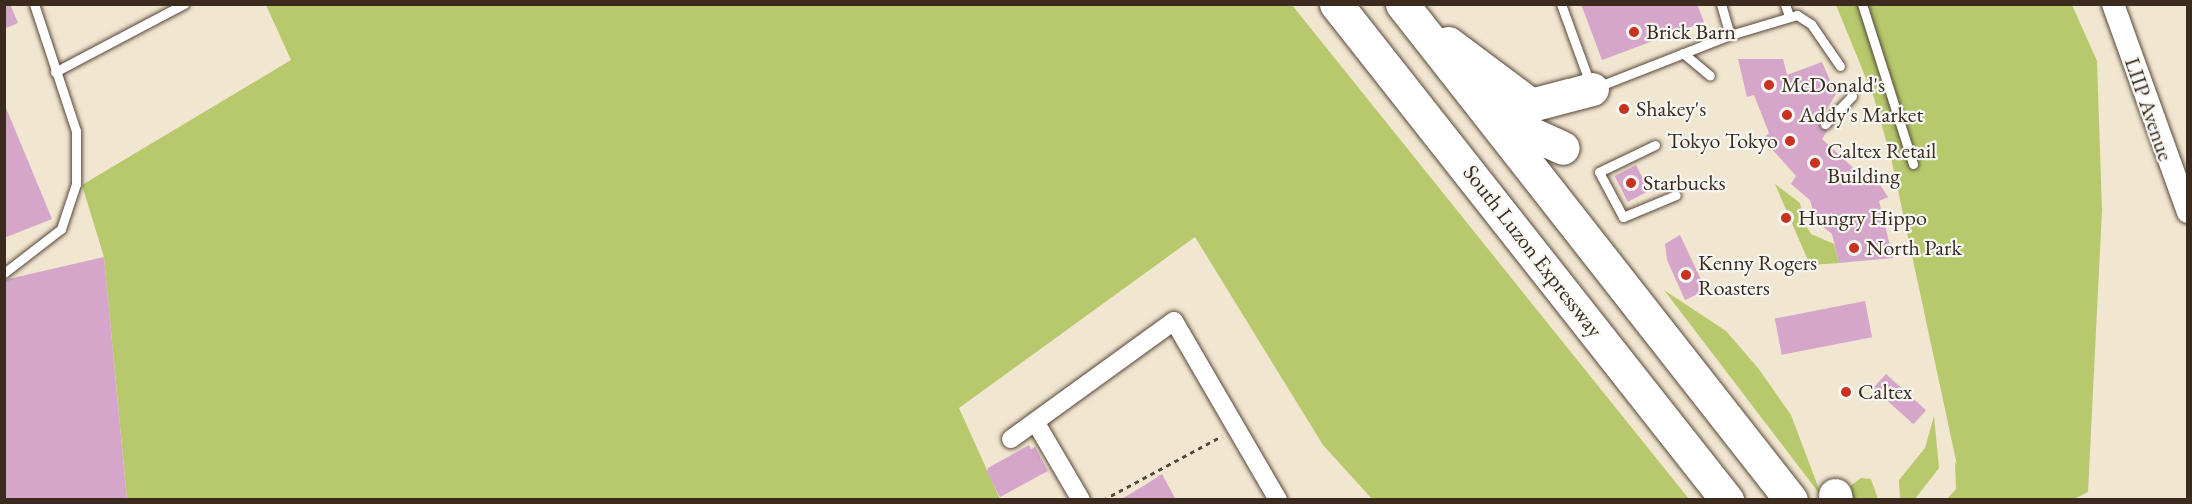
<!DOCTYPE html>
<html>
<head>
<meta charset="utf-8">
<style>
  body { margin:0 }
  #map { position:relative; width:2192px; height:504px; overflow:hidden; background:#f1e6d0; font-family:"EB Garamond",serif }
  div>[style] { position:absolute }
  .green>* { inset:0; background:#b7c96c }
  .building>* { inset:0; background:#d5a6ca; transform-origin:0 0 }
  .path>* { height:3px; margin-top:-1.5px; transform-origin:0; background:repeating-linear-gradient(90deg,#564639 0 4.5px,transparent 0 9px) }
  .roads { filter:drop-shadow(0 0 2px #564639) drop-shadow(0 0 2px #564639) }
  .service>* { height:9px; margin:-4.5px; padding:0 4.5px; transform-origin:4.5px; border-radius:4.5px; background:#fff }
  .minor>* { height:18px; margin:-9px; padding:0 9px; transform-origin:9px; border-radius:9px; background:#fff }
  .tertiary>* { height:22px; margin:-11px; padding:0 11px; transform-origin:11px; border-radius:11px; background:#fff }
  .motorway>* { height:33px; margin:-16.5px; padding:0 16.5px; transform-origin:16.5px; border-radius:16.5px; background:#fff }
  .dots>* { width:16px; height:16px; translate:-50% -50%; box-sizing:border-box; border:3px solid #f6f6f2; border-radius:50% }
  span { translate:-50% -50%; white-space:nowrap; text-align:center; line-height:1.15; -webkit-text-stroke:4.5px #f6f6f2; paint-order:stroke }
  .poi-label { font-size:22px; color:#3b2a1e }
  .left { translate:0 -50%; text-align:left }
  .right { translate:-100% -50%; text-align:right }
  .street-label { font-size:22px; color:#3b2a1e }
  .frame { position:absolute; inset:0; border:6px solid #3b2a1e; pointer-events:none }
</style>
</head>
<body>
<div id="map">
  <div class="green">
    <i style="clip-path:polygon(266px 5px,1292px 5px,1689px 499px,1372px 499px,1323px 445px,1195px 237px,959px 408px,1000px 499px,127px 499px,104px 257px,82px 185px,291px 60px)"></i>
    <i style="clip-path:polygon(1836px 5px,2072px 5px,2097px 61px,2102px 210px,2088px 492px,2074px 499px,1947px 499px,1956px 489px,1955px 462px,1957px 465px,1891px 158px,1874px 98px)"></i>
    <i style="clip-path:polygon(1775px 184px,1800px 203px,1804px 222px,1811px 234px,1834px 244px,1839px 263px,1810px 265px)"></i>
    <i style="clip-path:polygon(1664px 290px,1726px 331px,1758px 368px,1791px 415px,1822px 497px)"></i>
    <i style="clip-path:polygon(1934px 416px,1939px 468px,1915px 499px,1900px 499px,1899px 480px,1925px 448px)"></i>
    <i style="clip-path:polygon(1861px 478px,1871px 479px,1878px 499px,1851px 499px,1849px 487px)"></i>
  </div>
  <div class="building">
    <i style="clip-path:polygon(4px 4px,10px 4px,18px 23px,4px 29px)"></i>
    <i style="clip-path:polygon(1581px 4px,1697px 4px,1704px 22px,1602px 60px)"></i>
    <i style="clip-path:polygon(1738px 59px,1783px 59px,1787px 75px,1822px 62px,1836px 94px,1819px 122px,1821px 129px,1828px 130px,1822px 139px,1862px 176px,1870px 169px,1888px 197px,1879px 201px,1893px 258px,1839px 263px,1832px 234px,1816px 221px,1810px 200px,1791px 184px,1796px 176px,1763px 139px,1769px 133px,1754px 95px,1747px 97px)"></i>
    <i style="clip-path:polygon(4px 103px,52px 219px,4px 238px)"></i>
    <i style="left:1636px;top:165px;width:29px;height:24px;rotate:63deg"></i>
    <i style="clip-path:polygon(1680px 235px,1706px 290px,1685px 300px,1667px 260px,1665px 244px)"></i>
    <i style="clip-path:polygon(104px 257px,127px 500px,4px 500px,4px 280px)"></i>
    <i style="left:1865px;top:301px;width:37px;height:92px;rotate:79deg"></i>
    <i style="left:1886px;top:374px;width:54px;height:19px;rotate:42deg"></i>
    <i style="clip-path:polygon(1029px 445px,1031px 449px,1035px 447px,1048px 471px,1000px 497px,987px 472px,988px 468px)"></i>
    <i style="clip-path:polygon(1162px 474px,1176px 500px,1120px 500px,1145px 485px)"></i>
  </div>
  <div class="path">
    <i style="left:1103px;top:500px;width:135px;rotate:-28.3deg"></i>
  </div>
  <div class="roads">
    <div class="service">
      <i style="left:1561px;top:4px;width:90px;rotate:70deg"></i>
      <i style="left:1592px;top:89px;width:148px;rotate:-21.4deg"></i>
      <i style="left:1730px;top:35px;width:70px;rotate:-16.6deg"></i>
      <i style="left:1797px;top:15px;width:17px;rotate:33deg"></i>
      <i style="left:1811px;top:24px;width:51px;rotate:55.4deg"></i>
      <i style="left:1721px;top:4px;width:32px;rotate:74deg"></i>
      <i style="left:1785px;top:4px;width:13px;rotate:72deg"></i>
      <i style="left:1862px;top:4px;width:168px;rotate:72.3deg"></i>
      <i style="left:1683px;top:53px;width:35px;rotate:40deg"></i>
      <i style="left:55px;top:72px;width:146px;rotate:-27.8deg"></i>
      <i style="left:1825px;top:124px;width:39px;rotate:-46deg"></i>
      <i style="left:1655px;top:145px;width:62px;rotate:154.3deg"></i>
      <i style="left:1599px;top:172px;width:51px;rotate:61.9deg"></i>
      <i style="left:1623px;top:217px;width:57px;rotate:-22.5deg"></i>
      <i style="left:4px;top:273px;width:72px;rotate:-37.7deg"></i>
      <i style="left:61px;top:229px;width:47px;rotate:-71.6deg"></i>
      <i style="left:76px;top:184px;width:53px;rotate:-90deg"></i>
      <i style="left:76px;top:131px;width:134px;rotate:-108.3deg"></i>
    </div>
    <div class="minor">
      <i style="left:1036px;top:423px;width:89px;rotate:59.7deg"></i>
      <i style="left:1011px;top:439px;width:201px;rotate:-35.9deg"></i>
      <i style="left:1174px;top:321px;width:207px;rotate:59.8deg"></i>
    </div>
    <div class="tertiary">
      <i style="left:2113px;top:4px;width:221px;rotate:70.2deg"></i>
    </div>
    <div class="motorway">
      <i style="left:1336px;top:4px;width:632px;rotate:51.75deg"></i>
      <i style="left:1402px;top:4px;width:630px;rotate:51.89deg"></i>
      <i style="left:1448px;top:43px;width:104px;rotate:36.8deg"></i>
      <i style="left:1531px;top:105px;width:63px;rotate:-14.7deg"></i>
      <i style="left:1497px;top:118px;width:72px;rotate:24.4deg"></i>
      <i style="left:1835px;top:495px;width:5px;rotate:79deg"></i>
    </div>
  </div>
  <div class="dots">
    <i style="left:1634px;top:32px;background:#c8321e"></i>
    <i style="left:1769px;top:85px;background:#c8321e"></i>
    <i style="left:1624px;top:109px;background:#c8321e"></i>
    <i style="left:1787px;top:115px;background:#c8321e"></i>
    <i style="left:1790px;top:141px;background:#c8321e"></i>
    <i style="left:1815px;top:163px;background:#c8321e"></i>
    <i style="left:1631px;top:183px;background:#c8321e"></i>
    <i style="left:1786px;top:218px;background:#c8321e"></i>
    <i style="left:1854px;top:248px;background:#c8321e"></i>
    <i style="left:1686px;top:275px;background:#c8321e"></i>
    <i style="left:1846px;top:392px;background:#c8321e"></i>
  </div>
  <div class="poi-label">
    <span class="left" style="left:1646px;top:32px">Brick Barn</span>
    <span class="left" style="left:1781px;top:85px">McDonald's</span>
    <span class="left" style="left:1636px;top:109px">Shakey's</span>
    <span class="left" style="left:1799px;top:115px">Addy's Market</span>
    <span class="right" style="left:1778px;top:141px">Tokyo Tokyo</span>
    <span class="left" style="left:1827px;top:163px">Caltex Retail<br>Building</span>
    <span class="left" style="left:1643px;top:183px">Starbucks</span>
    <span class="left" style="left:1798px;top:218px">Hungry Hippo</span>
    <span class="left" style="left:1866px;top:248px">North Park</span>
    <span class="left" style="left:1698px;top:275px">Kenny Rogers<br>Roasters</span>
    <span class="left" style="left:1858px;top:392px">Caltex</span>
  </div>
  <div class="street-label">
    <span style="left:2149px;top:109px;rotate:71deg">LIIP Avenue</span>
    <span style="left:1533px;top:251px;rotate:52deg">South Luzon Expressway</span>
  </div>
  <div class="frame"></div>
</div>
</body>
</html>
